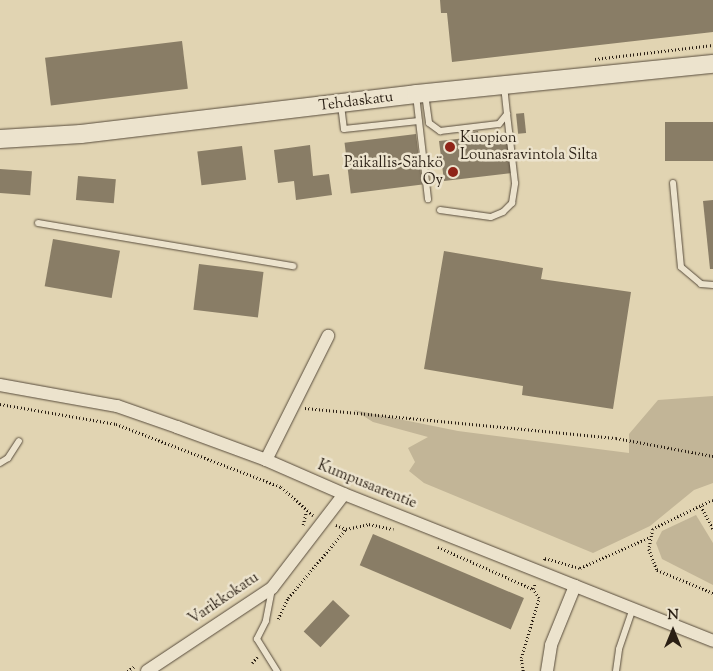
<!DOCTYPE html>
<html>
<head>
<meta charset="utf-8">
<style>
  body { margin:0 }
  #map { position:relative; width:713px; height:671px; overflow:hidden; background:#e1d4b2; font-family:"Sorts Mill Goudy",serif }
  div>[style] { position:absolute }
  .green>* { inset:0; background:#c2b597 }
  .building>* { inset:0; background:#897d66; transform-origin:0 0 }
  .path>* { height:2.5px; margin-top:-1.25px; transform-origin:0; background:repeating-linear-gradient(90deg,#2a1f14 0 1px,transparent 0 3.5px) }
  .roads { filter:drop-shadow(0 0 1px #584c3c) drop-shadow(0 0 1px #584c3c) }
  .lane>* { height:6px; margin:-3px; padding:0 3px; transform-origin:3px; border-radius:3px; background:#ece3cd }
  .street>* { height:12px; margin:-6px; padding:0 6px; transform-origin:6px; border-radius:6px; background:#ece3cd }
  .secondary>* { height:18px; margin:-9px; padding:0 9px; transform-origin:9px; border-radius:9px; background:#ece3cd }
  .dots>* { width:14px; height:14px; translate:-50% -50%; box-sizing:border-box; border:2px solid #ece3cd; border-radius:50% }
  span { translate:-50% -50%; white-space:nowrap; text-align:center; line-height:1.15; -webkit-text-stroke:5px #ece3cd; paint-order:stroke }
  .street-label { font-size:15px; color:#2a1f14 }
  .poi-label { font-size:15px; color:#2a1f14 }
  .left { translate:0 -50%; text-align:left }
  .right { translate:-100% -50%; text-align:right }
  .north { position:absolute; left:648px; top:606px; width:50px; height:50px; -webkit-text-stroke:4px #ece3cd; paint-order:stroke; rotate:0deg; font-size:14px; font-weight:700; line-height:20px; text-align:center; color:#2a1f14 }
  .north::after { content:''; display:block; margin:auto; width:18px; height:22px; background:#2a1f14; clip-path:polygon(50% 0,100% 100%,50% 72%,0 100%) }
</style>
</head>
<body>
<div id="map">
  <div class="green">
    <i style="clip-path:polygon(713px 396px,713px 483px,694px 490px,650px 526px,593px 553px,424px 483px,409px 471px,415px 462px,408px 448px,428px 437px,373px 422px,354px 410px,458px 431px,629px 453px,629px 434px,658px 400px)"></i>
    <i style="clip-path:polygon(696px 515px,713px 543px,713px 585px,662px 559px,656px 543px,662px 531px)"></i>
  </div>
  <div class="building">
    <i style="clip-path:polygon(440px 0,713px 0,713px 32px,452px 62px,447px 13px,441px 13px)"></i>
    <i style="left:182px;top:41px;width:48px;height:138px;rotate:83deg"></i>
    <i style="left:524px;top:113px;width:20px;height:8px;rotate:84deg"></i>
    <i style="left:713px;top:122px;width:39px;height:48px;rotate:90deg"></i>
    <i style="clip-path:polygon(478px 131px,479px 137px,507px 133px,512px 173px,444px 181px,439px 141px,466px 138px,466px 133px)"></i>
    <i style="left:416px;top:134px;width:51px;height:72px;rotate:83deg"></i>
    <i style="clip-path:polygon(310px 145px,313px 176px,329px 174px,332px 195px,296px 200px,294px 181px,278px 183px,274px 150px)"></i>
    <i style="left:242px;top:146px;width:34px;height:45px;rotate:83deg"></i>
    <i style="left:0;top:169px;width:32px;height:24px;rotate:4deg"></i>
    <i style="left:78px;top:176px;width:38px;height:24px;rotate:5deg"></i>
    <i style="clip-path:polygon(713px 200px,713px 269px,710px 269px,703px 201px)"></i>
    <i style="left:53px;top:239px;width:68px;height:48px;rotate:10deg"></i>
    <i style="clip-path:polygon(444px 251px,543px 268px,541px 279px,631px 292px,613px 409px,522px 395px,523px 386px,424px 369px)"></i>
    <i style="left:199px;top:264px;width:65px;height:46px;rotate:7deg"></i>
    <i style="left:373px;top:534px;width:164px;height:34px;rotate:23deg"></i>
    <i style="left:333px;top:600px;width:23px;height:43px;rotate:43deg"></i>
  </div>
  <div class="path">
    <i style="left:595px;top:59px;width:119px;rotate:-6.8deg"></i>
    <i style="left:0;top:404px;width:118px;rotate:9.8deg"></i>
    <i style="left:116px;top:424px;width:177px;rotate:20.9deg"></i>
    <i style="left:281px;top:487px;width:43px;rotate:41.2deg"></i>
    <i style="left:305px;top:408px;width:312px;rotate:5.5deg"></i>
    <i style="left:616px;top:438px;width:99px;rotate:10.5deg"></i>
    <i style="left:713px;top:500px;width:67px;rotate:154.2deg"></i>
    <i style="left:653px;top:529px;width:20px;rotate:101deg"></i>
    <i style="left:649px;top:549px;width:22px;rotate:69deg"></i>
    <i style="left:657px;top:570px;width:61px;rotate:22.3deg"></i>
    <i style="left:701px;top:506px;width:26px;rotate:62deg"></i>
    <i style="left:303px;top:525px;width:13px;rotate:-77deg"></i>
    <i style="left:336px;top:525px;width:11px;rotate:22deg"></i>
    <i style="left:346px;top:529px;width:24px;rotate:-12deg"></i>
    <i style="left:369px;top:524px;width:25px;rotate:12deg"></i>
    <i style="left:438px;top:547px;width:104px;rotate:23.9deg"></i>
    <i style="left:533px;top:589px;width:5px;rotate:-68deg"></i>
    <i style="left:544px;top:560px;width:2px;rotate:-63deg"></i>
    <i style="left:545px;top:558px;width:36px;rotate:16deg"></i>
    <i style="left:580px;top:568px;width:77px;rotate:-23.9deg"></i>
    <i style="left:278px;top:619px;width:23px;rotate:-65deg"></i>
    <i style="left:288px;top:598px;width:90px;rotate:-50deg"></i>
    <i style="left:252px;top:663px;width:8px;rotate:-50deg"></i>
    <i style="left:127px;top:671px;width:9px;rotate:-32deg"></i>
    <i style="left:523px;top:671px;width:13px;rotate:-99deg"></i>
    <i style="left:521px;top:658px;width:63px;rotate:-73.3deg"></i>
    <i style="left:539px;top:598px;width:11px;rotate:-124deg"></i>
  </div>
  <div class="roads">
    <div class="lane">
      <i style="left:425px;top:94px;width:29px;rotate:82deg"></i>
      <i style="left:429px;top:123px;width:14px;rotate:36deg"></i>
      <i style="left:440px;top:131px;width:59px;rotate:-6.8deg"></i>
      <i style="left:499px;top:124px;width:13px;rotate:-51deg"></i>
      <i style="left:507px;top:114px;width:27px;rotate:-96deg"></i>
      <i style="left:416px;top:95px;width:105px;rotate:83.4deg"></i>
      <i style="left:341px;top:105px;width:24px;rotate:83deg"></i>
      <i style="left:344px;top:129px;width:75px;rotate:-6.1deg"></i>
      <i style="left:673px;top:183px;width:84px;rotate:84.6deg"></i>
      <i style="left:681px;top:267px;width:26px;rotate:40deg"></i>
      <i style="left:701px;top:284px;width:12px;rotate:5deg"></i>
      <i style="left:440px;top:210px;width:51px;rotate:7.8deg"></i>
      <i style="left:491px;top:217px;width:13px;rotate:-23deg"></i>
      <i style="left:503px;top:212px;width:13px;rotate:-45deg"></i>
      <i style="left:512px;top:203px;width:20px;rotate:-81deg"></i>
      <i style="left:515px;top:183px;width:69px;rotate:-96.6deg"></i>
      <i style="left:38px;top:223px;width:259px;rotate:9.6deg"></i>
      <i style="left:0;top:463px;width:9px;rotate:-32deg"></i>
      <i style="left:8px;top:458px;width:20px;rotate:-57deg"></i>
      <i style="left:272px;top:589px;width:33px;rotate:101deg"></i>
      <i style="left:266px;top:621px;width:20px;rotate:117deg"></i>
      <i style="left:257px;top:639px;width:38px;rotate:58deg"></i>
      <i style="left:616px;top:671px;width:22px;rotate:-82deg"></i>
      <i style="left:619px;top:649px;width:43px;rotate:-71.1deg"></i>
    </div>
    <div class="street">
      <i style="left:0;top:385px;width:119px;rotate:10.2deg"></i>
      <i style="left:117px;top:406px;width:64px;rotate:19.3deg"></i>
      <i style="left:177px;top:427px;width:95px;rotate:20.3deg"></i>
      <i style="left:266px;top:460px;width:85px;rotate:23.6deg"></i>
      <i style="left:344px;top:494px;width:397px;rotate:21.7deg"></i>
      <i style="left:266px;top:460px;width:139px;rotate:-63.4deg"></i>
      <i style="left:147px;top:671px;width:150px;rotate:-33.6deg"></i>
      <i style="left:272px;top:588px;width:118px;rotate:-52.5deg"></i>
      <i style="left:547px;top:671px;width:26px;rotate:-81deg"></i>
      <i style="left:551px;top:645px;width:64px;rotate:-67.9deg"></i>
    </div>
    <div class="secondary">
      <i style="left:0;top:139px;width:81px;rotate:-3.5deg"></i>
      <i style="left:81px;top:134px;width:337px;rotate:-6.8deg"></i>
      <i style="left:416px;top:94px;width:299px;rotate:-5.8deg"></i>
    </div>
  </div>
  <div class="dots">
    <i style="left:450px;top:147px;background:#8f2418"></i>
    <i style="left:453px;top:172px;background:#8f2418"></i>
  </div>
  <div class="street-label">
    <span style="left:356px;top:102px;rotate:-7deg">Tehdaskatu</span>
    <span style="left:367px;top:485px;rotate:22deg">Kumpusaarentie</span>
    <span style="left:224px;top:599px;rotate:-34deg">Varikkokatu</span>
  </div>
  <div class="poi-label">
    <span class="left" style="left:460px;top:147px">Kuopion<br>Lounasravintola Silta</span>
    <span class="right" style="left:443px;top:172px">Paikallis-Sähkö<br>Oy</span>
  </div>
  <div class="north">N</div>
</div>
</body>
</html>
